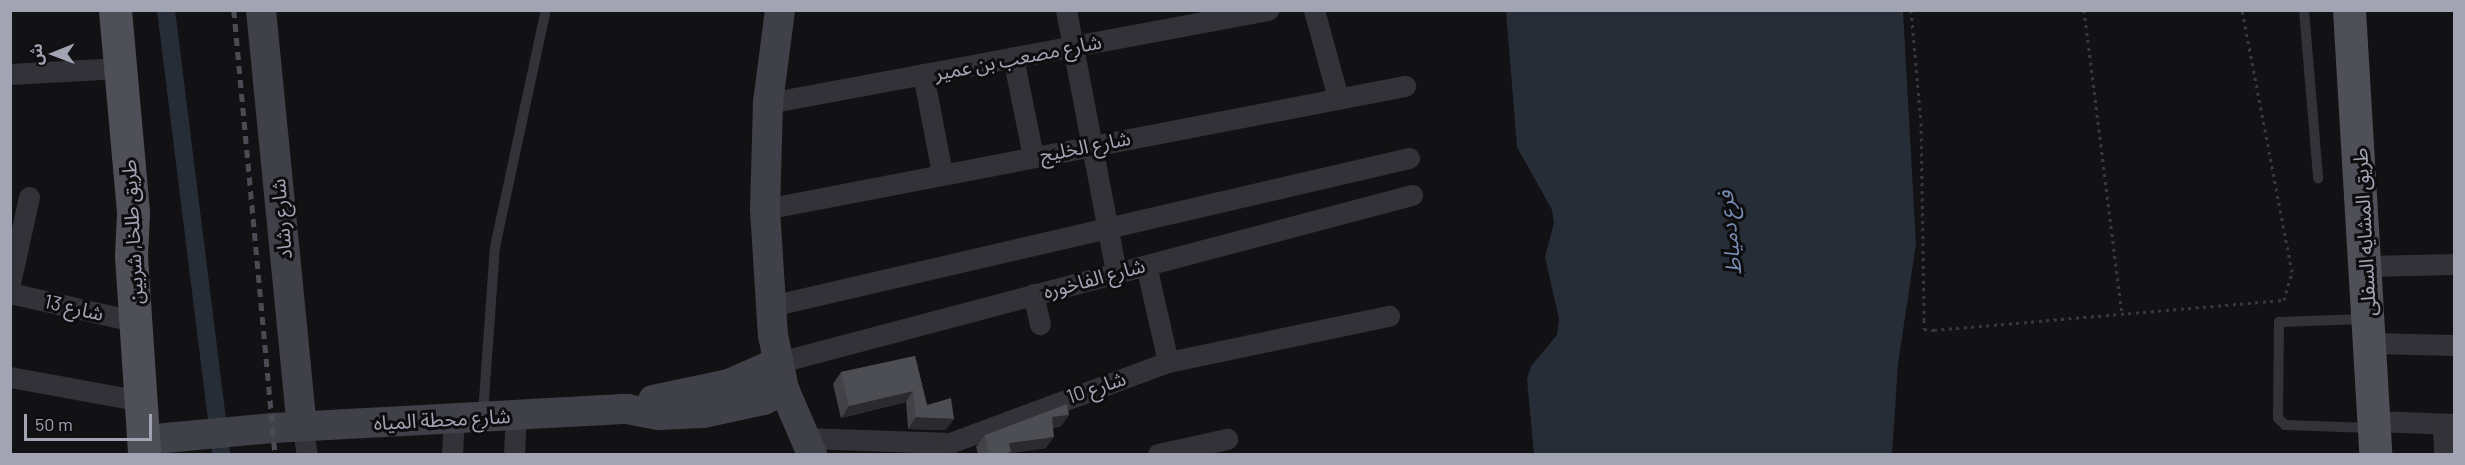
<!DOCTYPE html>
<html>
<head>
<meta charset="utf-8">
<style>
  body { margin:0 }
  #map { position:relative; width:2465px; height:465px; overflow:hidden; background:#121113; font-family:Barlow,"Noto Sans Arabic",sans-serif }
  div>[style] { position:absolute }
  .water>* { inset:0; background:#272d37 }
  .canal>* { height:18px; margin:-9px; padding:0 9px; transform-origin:9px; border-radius:9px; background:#272d37 }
  .path>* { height:3px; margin-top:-1.5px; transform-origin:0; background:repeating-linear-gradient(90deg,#38393f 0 3px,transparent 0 7.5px) }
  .lane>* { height:10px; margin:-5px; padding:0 5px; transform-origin:5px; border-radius:5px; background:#323238 }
  .street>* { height:21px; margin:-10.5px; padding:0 10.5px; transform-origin:10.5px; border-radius:10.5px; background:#323238 }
  .secondary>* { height:30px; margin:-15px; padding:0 15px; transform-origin:15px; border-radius:15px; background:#404148 }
  .primary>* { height:33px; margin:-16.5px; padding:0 16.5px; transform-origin:16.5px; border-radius:16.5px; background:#4e4f57 }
  .rail>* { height:4.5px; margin-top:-2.25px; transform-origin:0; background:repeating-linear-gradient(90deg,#4b4c53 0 8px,transparent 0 14px) }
  .wall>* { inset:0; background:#434248 }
  .shaded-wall>* { inset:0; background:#2b2a2e }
  .building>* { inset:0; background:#4d4d54 }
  span { translate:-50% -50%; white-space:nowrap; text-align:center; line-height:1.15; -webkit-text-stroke:6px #0d0c0e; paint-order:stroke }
  .street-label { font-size:20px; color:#a2a4b4 }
  .water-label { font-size:21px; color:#778cb2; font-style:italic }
  .frame { position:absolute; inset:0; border:12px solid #a2a4b4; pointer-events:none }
  .north { position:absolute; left:24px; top:24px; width:60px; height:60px; -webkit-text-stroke:4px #0d0c0e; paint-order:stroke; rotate:269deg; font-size:16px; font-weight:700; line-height:24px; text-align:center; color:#a2a4b4 }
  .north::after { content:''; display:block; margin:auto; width:21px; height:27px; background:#a2a4b4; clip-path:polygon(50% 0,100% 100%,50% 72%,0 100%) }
  .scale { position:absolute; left:24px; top:414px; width:128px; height:27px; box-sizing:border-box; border:3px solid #a2a4b4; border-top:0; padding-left:8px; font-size:18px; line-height:21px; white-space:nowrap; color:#a2a4b4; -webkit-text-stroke:4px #0d0c0e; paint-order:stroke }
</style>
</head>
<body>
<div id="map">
  <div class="water">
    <i style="clip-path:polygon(1506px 11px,1903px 11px,1916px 244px,1898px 364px,1892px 454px,1534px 454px,1527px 379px,1531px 366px,1557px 335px,1559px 319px,1545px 257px,1554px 223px,1552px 210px,1517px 147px)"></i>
  </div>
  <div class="canal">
    <i style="left:166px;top:10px;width:447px;rotate:82.9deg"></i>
  </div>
  <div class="path">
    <i style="left:1911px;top:10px;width:113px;rotate:84.9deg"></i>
    <i style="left:1921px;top:123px;width:197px;rotate:89.1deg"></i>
    <i style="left:1924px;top:320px;width:9px;rotate:90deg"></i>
    <i style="left:1924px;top:329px;width:10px;rotate:6deg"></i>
    <i style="left:1934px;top:330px;width:351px;rotate:-4.9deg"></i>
    <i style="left:2284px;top:300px;width:29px;rotate:-74deg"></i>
    <i style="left:2292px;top:272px;width:267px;rotate:-100.8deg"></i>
    <i style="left:2084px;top:10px;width:305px;rotate:82.9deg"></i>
  </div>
  <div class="lane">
    <i style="left:2304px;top:10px;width:169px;rotate:85.2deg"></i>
    <i style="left:2364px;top:319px;width:85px;rotate:178deg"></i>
    <i style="left:2279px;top:322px;width:96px;rotate:90.6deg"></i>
    <i style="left:2278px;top:418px;width:10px;rotate:45deg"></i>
    <i style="left:2285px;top:425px;width:86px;rotate:2deg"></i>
    <i style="left:483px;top:413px;width:166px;rotate:-85.9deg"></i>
    <i style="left:495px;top:247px;width:242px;rotate:-77.9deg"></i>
  </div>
  <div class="street">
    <i style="left:1066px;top:10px;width:268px;rotate:79.2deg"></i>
    <i style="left:1314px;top:10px;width:91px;rotate:74.7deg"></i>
    <i style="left:1013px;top:57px;width:101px;rotate:78.6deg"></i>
    <i style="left:10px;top:74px;width:110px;rotate:-3.1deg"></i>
    <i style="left:923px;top:74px;width:101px;rotate:79.1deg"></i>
    <i style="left:768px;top:103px;width:509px;rotate:-10.54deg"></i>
    <i style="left:765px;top:209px;width:652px;rotate:-10.88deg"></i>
    <i style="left:1146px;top:265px;width:99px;rotate:77.2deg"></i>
    <i style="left:2366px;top:266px;width:88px;rotate:-1.3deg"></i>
    <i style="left:10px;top:283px;width:88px;rotate:-77.5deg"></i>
    <i style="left:10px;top:293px;width:131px;rotate:12.8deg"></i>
    <i style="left:1033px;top:294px;width:31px;rotate:77deg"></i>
    <i style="left:771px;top:306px;width:655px;rotate:-13.06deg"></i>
    <i style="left:2370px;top:343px;width:84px;rotate:1.4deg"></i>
    <i style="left:776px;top:363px;width:658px;rotate:-14.8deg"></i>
    <i style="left:10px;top:377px;width:134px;rotate:10.3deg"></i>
    <i style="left:2374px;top:421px;width:80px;rotate:2.1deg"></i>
    <i style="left:2443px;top:424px;width:30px;rotate:88deg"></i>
    <i style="left:302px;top:426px;width:28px;rotate:80deg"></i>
    <i style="left:805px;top:438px;width:145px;rotate:2deg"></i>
    <i style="left:950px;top:443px;width:233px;rotate:-20.4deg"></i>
    <i style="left:1168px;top:362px;width:226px;rotate:-11.8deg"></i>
    <i style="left:452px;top:454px;width:36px;rotate:-87deg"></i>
    <i style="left:514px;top:454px;width:39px;rotate:-87deg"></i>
    <i style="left:1158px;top:454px;width:71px;rotate:-12.3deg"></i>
  </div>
  <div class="secondary">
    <i style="left:261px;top:10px;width:418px;rotate:84.4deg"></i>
    <i style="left:780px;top:10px;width:94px;rotate:97.4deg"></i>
    <i style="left:768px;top:103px;width:106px;rotate:91.6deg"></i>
    <i style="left:765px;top:209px;width:126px;rotate:86.4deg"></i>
    <i style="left:773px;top:335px;width:55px;rotate:78.5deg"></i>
    <i style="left:784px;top:389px;width:71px;rotate:66.7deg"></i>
    <i style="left:653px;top:400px;width:78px;rotate:-11.9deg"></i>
    <i style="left:729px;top:384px;width:51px;rotate:-24.1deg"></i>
    <i style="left:165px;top:438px;width:108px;rotate:-5.3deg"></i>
    <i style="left:273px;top:428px;width:355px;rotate:-3.1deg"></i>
    <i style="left:627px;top:409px;width:33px;rotate:11deg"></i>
    <i style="left:659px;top:415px;width:44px;rotate:-2.6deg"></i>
    <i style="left:703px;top:413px;width:62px;rotate:-12deg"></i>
    <i style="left:764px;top:400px;width:23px;rotate:-29deg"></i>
  </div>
  <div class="primary">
    <i style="left:115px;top:10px;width:204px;rotate:84.9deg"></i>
    <i style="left:133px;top:213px;width:43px;rotate:92.7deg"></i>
    <i style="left:131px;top:256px;width:198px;rotate:86.2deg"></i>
    <i style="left:2349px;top:10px;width:445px;rotate:86.6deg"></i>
  </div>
  <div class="rail">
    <i style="left:234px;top:10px;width:446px;rotate:84.7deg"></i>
  </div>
  <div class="wall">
    <i style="clip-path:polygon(915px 356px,927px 405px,946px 430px,908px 429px,906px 402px,841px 418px,833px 384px,841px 372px)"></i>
    <i style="clip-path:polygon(1069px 415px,1061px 426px,1053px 428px,1046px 448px,1010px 453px,1009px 454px,978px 454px,976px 447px,985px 435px)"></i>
  </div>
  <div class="shaded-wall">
    <i style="clip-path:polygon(913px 391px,906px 402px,841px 418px,849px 406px)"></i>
    <i style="clip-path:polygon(1069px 415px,1061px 426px,1043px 429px,1052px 417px)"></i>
    <i style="clip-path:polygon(916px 417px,954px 419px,946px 430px,908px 429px)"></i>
    <i style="clip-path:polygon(1054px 437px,1046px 448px,1010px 453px,1009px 454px,999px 454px,1009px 443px)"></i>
  </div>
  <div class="building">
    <i style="clip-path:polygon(915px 356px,927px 405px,951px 398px,954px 419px,916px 417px,913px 391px,849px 406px,841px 372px)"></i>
    <i style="clip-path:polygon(1067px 404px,1069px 415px,1052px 417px,1054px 437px,1009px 443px,1011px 452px,1000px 454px,989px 454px,985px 435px)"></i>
  </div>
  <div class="street-label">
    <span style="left:1018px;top:57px;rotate:-11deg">شارع مصعب بن عمير</span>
    <span style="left:1085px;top:146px;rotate:-11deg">شارع الخليج</span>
    <span style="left:281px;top:219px;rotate:-95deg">شارع رشاد</span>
    <span style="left:132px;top:232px;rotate:-93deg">طريق طلخا, شربين</span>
    <span style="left:2364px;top:232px;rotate:-93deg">طريق المشايه السفلى</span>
    <span style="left:1094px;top:278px;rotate:-15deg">شارع الفاخوره</span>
    <span style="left:74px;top:307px;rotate:13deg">شارع 13</span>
    <span style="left:1096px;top:387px;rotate:-19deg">شارع 10</span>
    <span style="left:442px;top:419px;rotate:-3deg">شارع محطة المياه</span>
  </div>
  <div class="water-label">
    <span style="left:1729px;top:233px;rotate:-96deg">فرع دمياط</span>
  </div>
  <div class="frame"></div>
  <div class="north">ش</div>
  <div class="scale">50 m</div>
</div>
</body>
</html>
